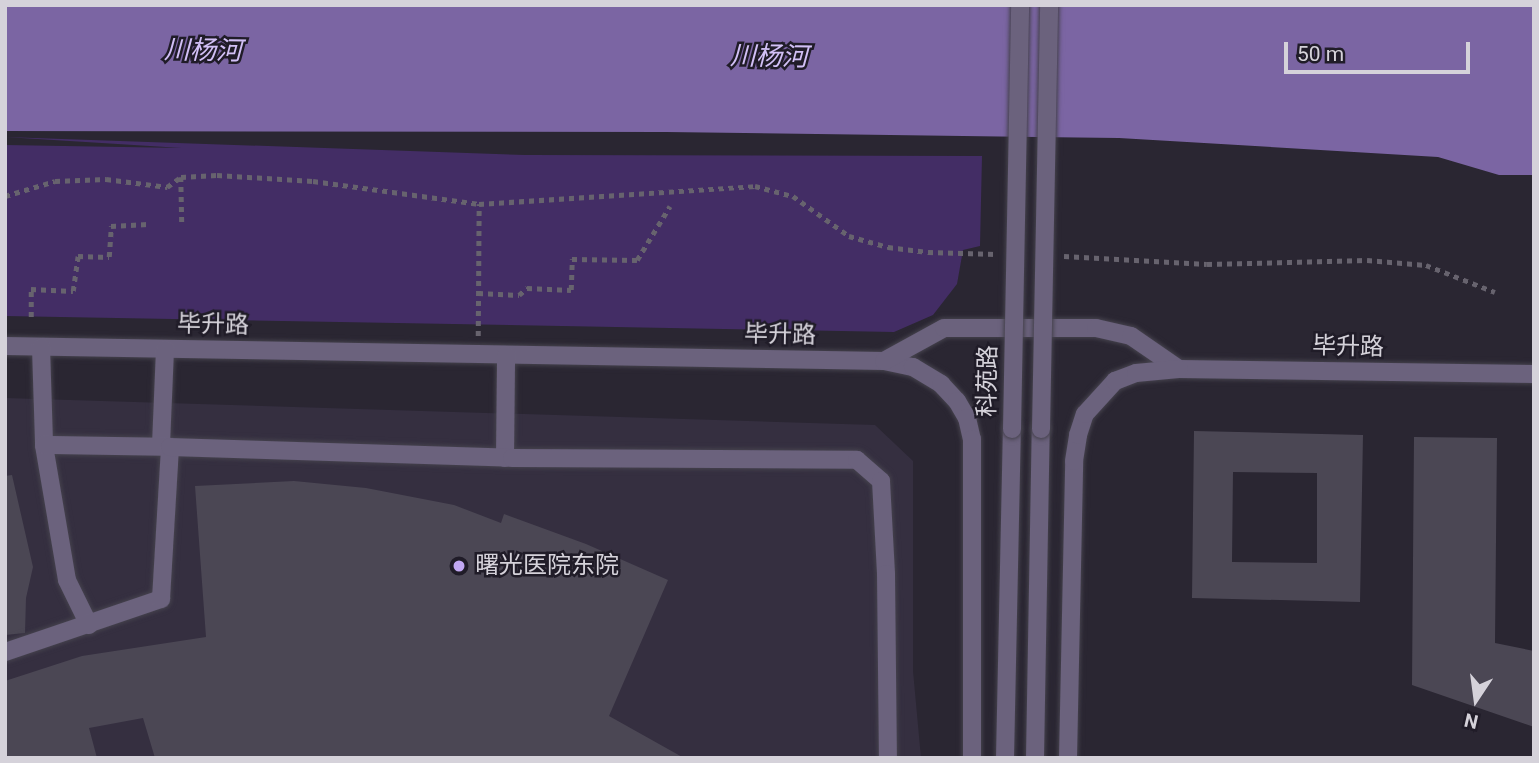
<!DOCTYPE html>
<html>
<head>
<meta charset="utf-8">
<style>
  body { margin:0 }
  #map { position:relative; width:1539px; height:763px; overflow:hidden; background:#2a2632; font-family:Roboto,"Noto Sans SC",sans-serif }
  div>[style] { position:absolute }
  .built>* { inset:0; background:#352f40 }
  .green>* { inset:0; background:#432d65 }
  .water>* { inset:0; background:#7b65a3 }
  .building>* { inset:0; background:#4b4754 }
  .path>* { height:4.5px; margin-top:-2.25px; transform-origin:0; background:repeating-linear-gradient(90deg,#67636e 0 5px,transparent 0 10px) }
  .roads { filter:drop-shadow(0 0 2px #45424d) drop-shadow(0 0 2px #45424d) }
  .minor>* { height:18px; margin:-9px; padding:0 9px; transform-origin:9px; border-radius:9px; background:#6b627d }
  .bridges { filter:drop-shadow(0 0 2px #45424d) drop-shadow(0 0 2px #45424d) }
  .minor-bridge>* { height:18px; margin:-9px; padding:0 9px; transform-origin:9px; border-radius:9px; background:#6b627d }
  .dots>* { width:19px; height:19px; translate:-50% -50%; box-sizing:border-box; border:4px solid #201c28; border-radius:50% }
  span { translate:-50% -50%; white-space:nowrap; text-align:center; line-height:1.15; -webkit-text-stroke:5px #201c28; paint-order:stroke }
  .street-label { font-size:24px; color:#d5d2da }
  .poi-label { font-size:24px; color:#d5d2da }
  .left { translate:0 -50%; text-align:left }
  .water-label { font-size:26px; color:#d2c0f6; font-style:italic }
  .frame { position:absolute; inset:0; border:7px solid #d5d2da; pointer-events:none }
  .north { position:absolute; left:1441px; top:665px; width:70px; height:70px; -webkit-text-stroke:5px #201c28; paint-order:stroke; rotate:193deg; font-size:19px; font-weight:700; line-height:28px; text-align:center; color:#d5d2da }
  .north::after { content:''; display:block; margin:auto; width:24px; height:32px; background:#d5d2da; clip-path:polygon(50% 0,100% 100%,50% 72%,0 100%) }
  .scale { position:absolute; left:1284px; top:42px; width:186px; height:32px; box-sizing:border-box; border:4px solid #d5d2da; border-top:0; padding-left:9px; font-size:21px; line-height:24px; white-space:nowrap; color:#d5d2da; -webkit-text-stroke:5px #201c28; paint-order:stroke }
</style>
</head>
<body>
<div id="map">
  <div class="built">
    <i style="clip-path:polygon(5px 398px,875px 425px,913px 461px,913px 671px,921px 758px,5px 758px)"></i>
  </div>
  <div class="green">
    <i style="clip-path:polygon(5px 137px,525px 155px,982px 156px,980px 246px,963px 250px,957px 284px,933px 315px,894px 332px,5px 316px,5px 145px,182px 148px)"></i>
  </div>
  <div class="water">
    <i style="clip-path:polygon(5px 5px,1534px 5px,1534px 175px,1499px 175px,1438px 157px,1119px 138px,666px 132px,5px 131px)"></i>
  </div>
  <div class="building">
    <i style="clip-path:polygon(evenodd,1194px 431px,1363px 435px,1360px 602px,1192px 598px,1194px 431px,1233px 472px,1317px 473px,1317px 563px,1232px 562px,1233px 472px)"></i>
    <i style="clip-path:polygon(1414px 437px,1497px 438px,1495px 643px,1534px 651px,1534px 727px,1412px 685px)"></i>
    <i style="clip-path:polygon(12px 475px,33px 567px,26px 598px,25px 633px,5px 635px,5px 476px)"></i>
    <i style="clip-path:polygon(294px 481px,366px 488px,454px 505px,501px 523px,504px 514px,586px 544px,668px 580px,609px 716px,684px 758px,155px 758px,143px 718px,89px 728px,97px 758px,5px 758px,5px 681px,82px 656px,206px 637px,195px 486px)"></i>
  </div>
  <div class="path">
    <i style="left:181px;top:177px;width:46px;rotate:88.8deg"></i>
    <i style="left:5px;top:196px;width:52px;rotate:-16.7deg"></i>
    <i style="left:55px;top:181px;width:51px;rotate:-2.2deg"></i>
    <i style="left:106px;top:179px;width:62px;rotate:7.5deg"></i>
    <i style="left:167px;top:187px;width:17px;rotate:-36deg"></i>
    <i style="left:181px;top:177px;width:36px;rotate:-3deg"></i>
    <i style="left:217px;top:175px;width:96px;rotate:3.6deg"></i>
    <i style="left:313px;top:181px;width:168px;rotate:7.9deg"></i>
    <i style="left:479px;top:204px;width:277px;rotate:-3.7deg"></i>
    <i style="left:755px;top:186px;width:39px;rotate:15deg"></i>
    <i style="left:793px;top:196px;width:69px;rotate:35.5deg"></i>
    <i style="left:849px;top:236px;width:41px;rotate:15.8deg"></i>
    <i style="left:888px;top:247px;width:40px;rotate:7.1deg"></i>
    <i style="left:928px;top:252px;width:68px;rotate:1.7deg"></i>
    <i style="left:1064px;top:256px;width:143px;rotate:3.2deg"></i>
    <i style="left:1207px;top:264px;width:160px;rotate:-1.4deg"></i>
    <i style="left:1367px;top:260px;width:59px;rotate:4.8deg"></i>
    <i style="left:1426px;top:265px;width:74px;rotate:21.4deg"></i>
    <i style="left:478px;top:293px;width:41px;rotate:2.8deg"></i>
    <i style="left:519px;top:295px;width:11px;rotate:-41deg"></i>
    <i style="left:527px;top:288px;width:44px;rotate:2.6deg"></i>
    <i style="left:571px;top:290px;width:31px;rotate:-88deg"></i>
    <i style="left:572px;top:259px;width:65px;rotate:0.9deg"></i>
    <i style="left:637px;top:260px;width:63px;rotate:-58.6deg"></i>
    <i style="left:31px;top:317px;width:28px;rotate:-90deg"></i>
    <i style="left:31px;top:289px;width:42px;rotate:2.7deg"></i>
    <i style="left:73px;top:291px;width:35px;rotate:-82deg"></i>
    <i style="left:78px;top:256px;width:31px;rotate:2deg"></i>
    <i style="left:109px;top:257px;width:31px;rotate:-86deg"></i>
    <i style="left:111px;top:226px;width:37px;rotate:-3deg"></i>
    <i style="left:478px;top:336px;width:132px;rotate:-89.6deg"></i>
  </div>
  <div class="roads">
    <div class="minor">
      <i style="left:5px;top:346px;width:879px;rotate:0.98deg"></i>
      <i style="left:884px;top:361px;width:30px;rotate:12deg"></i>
      <i style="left:913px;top:367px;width:33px;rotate:31deg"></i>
      <i style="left:941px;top:384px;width:23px;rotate:47deg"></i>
      <i style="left:957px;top:401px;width:20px;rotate:60deg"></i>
      <i style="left:967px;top:418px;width:22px;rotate:77deg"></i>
      <i style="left:972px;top:439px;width:319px;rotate:90deg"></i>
      <i style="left:41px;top:347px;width:98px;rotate:88.2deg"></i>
      <i style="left:884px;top:361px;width:68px;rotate:-28.8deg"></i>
      <i style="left:944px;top:328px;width:152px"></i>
      <i style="left:1096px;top:328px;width:36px;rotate:13deg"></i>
      <i style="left:1131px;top:336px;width:58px;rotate:34.5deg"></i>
      <i style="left:1179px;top:369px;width:355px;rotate:0.8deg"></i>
      <i style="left:161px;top:445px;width:96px;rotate:-87.6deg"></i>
      <i style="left:505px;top:458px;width:103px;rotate:-89.4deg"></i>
      <i style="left:89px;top:625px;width:50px;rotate:-116.1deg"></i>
      <i style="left:67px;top:580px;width:137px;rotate:-99.7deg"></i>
      <i style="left:44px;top:445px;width:126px;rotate:0.9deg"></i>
      <i style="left:5px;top:652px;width:165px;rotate:-18.8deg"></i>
      <i style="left:161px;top:599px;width:152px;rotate:-86.6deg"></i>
      <i style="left:170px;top:447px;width:342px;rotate:1.8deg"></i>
      <i style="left:512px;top:458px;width:345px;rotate:0.3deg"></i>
      <i style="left:857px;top:460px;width:32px;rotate:41deg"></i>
      <i style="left:881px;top:481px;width:93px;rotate:86.9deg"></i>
      <i style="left:886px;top:574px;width:184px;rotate:89.4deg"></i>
      <i style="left:1005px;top:758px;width:329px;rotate:-88.8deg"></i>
      <i style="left:1035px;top:758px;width:329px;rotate:-89deg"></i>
      <i style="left:1068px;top:758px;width:297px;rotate:-88.8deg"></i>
      <i style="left:1074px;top:461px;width:26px;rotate:-81deg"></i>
      <i style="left:1078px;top:435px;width:22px;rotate:-72deg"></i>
      <i style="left:1085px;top:414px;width:45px;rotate:-47.7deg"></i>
      <i style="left:1115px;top:381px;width:22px;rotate:-21deg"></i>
      <i style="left:1136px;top:373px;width:43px;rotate:-5.3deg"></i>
    </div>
  </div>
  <div class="bridges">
    <div class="minor-bridge">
      <i style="left:1012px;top:429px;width:424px;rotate:-88.9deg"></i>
      <i style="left:1041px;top:429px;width:424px;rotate:-88.9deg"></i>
    </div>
  </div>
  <div class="dots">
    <i style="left:459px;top:566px;background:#c2a8f3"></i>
  </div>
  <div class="street-label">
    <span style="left:213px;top:325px;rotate:1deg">毕升路</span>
    <span style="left:780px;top:335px;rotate:1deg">毕升路</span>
    <span style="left:1348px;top:347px;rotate:1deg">毕升路</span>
    <span style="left:988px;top:381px;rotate:-89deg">科苑路</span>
  </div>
  <div class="poi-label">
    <span class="left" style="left:475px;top:566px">曙光医院东院</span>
  </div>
  <div class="water-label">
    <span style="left:203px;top:51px;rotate:1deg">川杨河</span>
    <span style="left:769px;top:57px;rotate:1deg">川杨河</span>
  </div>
  <div class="frame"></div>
  <div class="north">N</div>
  <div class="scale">50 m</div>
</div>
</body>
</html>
